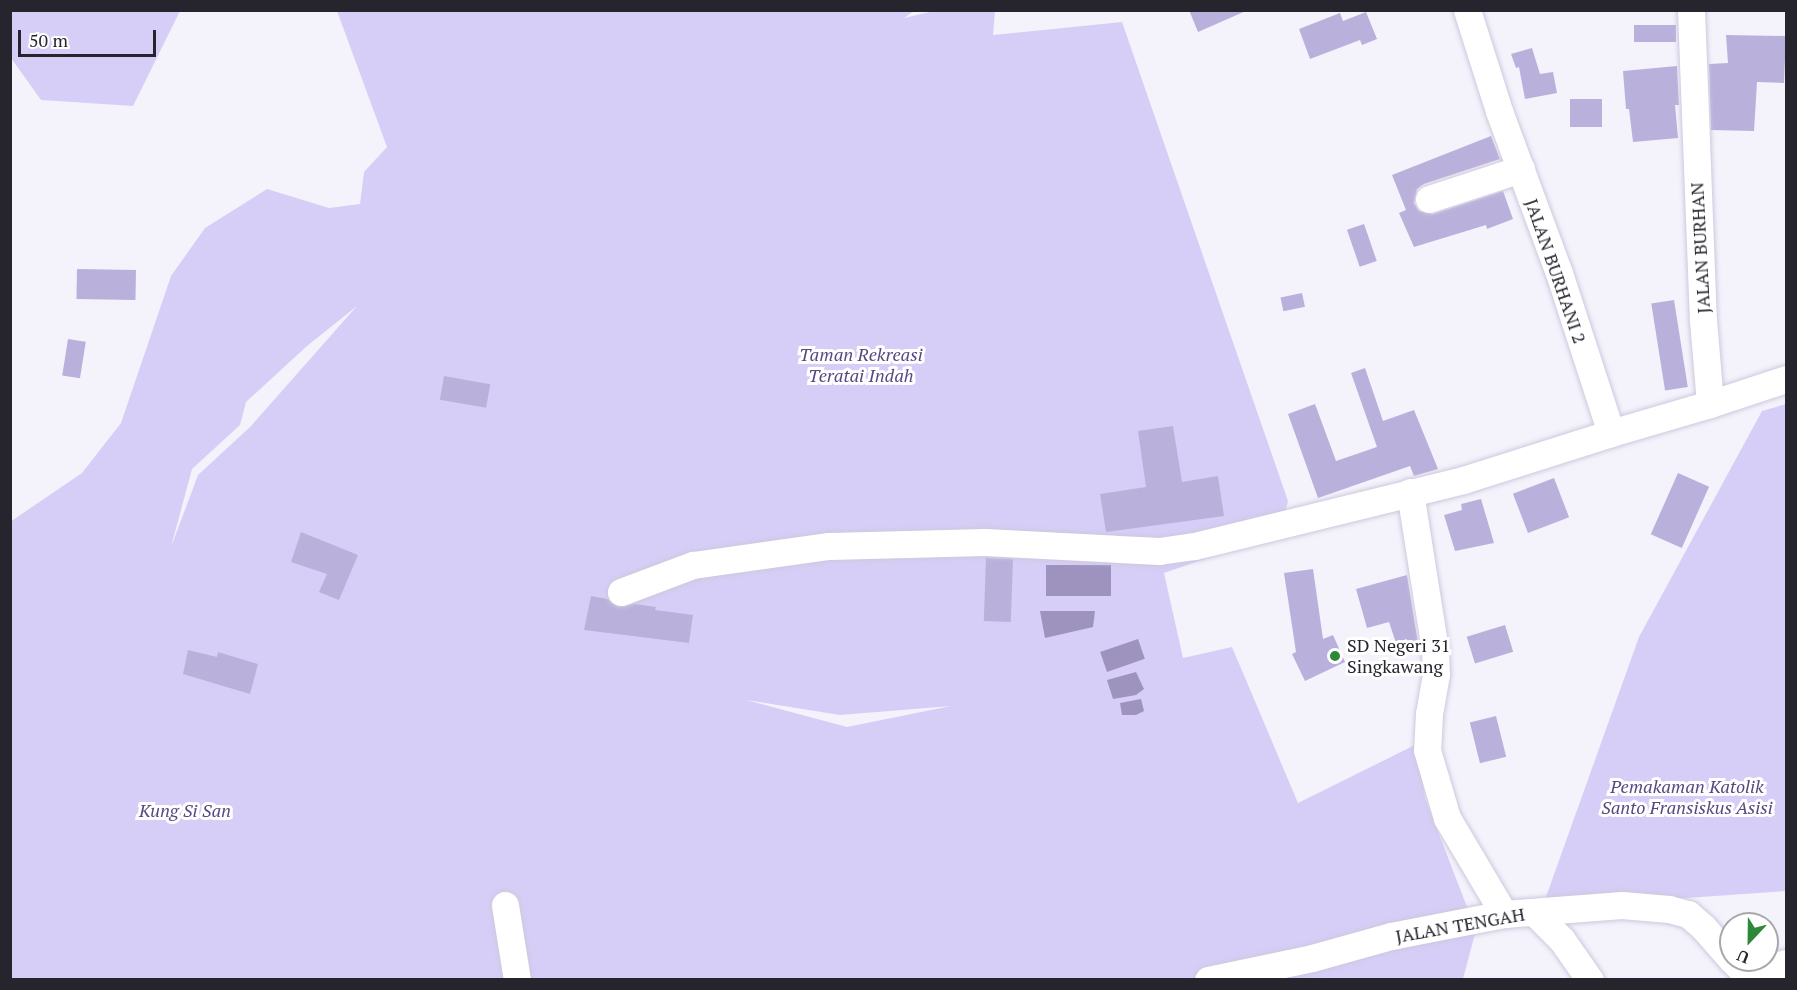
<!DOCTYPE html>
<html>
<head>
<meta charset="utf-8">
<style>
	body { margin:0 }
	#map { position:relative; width:1797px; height:990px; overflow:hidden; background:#f4f2fb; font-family:"PT Serif",serif }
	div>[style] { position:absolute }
	.green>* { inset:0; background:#d7cef7 }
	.water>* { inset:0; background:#9d93be; transform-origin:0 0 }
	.building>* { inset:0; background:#bab0dc; transform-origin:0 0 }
	.roads { filter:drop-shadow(0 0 2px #cdc8de) drop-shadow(0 0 2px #cdc8de) }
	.minor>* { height:27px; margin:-13.5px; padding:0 13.5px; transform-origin:13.5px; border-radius:13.5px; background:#fff }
	.dots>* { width:16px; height:16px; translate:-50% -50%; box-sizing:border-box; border:3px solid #fff; border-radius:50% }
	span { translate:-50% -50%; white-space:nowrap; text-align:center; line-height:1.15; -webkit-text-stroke:6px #fff; paint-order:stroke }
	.street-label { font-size:18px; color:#26242d }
	.park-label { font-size:18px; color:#584881; font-style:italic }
	.poi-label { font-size:18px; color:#26242d }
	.left { translate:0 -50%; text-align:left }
	.frame { position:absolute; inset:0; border:12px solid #26242d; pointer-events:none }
	.north { position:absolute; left:1719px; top:912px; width:60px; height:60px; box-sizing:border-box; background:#fff; border:2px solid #a8a7ab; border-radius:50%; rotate:202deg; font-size:16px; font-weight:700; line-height:24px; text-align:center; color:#26242d }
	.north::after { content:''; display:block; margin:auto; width:21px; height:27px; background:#2e8839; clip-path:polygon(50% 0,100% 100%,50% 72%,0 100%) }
	.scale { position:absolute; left:18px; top:30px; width:138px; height:27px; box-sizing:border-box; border:3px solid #26242d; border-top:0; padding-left:8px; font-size:18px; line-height:21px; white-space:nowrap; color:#26242d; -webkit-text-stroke:4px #fff; paint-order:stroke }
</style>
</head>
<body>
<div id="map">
	<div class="green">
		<i style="clip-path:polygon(10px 11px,11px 10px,180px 11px,133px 106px,41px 100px,11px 58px)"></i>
		<i style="clip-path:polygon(evenodd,337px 11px,914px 11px,904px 18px,934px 11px,995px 11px,993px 35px,1122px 22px,1288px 501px,1280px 533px,1164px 573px,1183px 658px,1232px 647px,1298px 803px,1417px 744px,1425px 798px,1476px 930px,1463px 979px,11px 979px,10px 522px,82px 473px,121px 423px,171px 276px,205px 228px,267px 189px,329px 208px,360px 204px,364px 172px,387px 147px,337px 11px,357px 306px,250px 427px,198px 475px,171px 547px,192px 469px,240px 425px,246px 402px,307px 346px,357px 306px,337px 11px,746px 700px,840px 715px,951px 706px,847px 727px,746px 700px)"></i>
		<i style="clip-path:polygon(1786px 404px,1786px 891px,1542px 908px,1639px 637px,1762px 411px)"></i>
	</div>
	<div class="water">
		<i style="left:1046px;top:565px;width:65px;height:31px"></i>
		<i style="clip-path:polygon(1040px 611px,1095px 611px,1093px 627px,1045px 638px)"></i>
		<i style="left:1138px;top:639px;width:21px;height:40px;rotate:71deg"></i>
		<i style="clip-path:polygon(1136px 672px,1144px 689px,1136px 695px,1113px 699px,1107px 680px)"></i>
		<i style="clip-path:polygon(1141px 699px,1144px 711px,1136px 715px,1122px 715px,1120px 703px)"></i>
	</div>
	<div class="building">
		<i style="clip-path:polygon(1189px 10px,1248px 10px,1198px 32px)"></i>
		<i style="clip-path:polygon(1366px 12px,1377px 39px,1362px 45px,1360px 40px,1310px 59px,1299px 29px,1340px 13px,1343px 21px)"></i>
		<i style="left:1676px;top:25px;width:17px;height:42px;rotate:90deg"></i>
		<i style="clip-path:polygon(1726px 35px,1786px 36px,1784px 83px,1757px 82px,1754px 131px,1711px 130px,1709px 64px,1728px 63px)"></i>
		<i style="clip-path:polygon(1532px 48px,1540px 74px,1553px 72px,1557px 93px,1525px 99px,1519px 67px,1516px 68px,1511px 54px)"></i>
		<i style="clip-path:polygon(1677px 66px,1679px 105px,1675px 105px,1678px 138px,1633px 142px,1629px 109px,1626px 109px,1623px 71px)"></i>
		<i style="left:1570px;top:99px;width:32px;height:28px"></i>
		<i style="clip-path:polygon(1491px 136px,1500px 159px,1424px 184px,1417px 189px,1414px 203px,1419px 211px,1433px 214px,1503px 191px,1513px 219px,1487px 229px,1486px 225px,1414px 247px,1399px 213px,1406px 210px,1392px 175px)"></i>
		<i style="left:1364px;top:224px;width:39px;height:18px;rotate:71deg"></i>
		<i style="left:77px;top:269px;width:59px;height:30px;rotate:1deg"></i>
		<i style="left:1302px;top:293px;width:14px;height:22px;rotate:78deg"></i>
		<i style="left:1674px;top:300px;width:88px;height:23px;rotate:81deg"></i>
		<i style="left:68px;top:339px;width:18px;height:37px;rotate:9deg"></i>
		<i style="clip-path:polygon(1365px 368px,1383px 421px,1414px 410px,1438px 469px,1414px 476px,1410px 466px,1318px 498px,1288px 414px,1315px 404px,1336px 461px,1377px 447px,1351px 373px)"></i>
		<i style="left:444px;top:376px;width:47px;height:24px;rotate:10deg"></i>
		<i style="clip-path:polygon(1173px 426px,1182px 482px,1218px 476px,1224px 516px,1106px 532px,1100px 494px,1146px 487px,1138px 431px)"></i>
		<i style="left:1678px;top:473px;width:34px;height:67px;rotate:24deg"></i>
		<i style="left:1554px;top:478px;width:42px;height:44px;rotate:69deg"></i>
		<i style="clip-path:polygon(1481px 499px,1494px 543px,1455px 551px,1444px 515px,1462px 510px,1461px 504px)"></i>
		<i style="clip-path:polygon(301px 532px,358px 555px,339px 600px,319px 592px,327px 574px,291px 562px)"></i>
		<i style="left:986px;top:558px;width:27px;height:63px;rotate:2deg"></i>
		<i style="clip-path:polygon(1313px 569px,1323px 639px,1333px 635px,1345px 662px,1305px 681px,1292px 654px,1296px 652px,1284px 573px)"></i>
		<i style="clip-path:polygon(1407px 575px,1419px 649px,1400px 655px,1389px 622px,1367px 628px,1356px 589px)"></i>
		<i style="clip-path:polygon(591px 596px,607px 599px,618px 607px,635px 604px,656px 607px,655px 610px,693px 615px,689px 643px,584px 630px)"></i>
		<i style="left:1505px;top:625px;width:28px;height:40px;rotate:73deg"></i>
		<i style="clip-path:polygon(188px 650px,217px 657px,218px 652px,258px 664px,250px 694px,183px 674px)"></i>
		<i style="left:1496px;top:716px;width:42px;height:27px;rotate:76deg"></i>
	</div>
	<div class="roads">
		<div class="minor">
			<i style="left:1467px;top:10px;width:106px;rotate:72.4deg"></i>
			<i style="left:1499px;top:111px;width:173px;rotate:69.7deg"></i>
			<i style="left:1559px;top:273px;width:168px;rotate:72deg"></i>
			<i style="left:1611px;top:433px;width:103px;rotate:-16.3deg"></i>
			<i style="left:1691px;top:10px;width:310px;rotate:87.8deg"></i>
			<i style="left:1703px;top:320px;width:84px;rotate:85.2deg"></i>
			<i style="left:1710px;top:404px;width:80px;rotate:-18.2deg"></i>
			<i style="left:1429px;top:199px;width:97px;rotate:-18.1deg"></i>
			<i style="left:1410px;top:492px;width:159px;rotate:81deg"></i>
			<i style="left:1435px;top:649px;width:25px;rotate:88deg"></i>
			<i style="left:1436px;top:674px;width:41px;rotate:99.9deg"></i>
			<i style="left:1429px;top:714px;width:36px;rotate:93deg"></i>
			<i style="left:1427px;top:750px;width:71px;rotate:73.6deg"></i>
			<i style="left:1447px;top:818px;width:112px;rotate:59.3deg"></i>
			<i style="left:621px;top:592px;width:77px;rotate:-20.6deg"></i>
			<i style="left:693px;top:565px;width:137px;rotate:-8deg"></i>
			<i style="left:829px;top:546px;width:156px;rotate:-1.5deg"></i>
			<i style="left:985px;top:542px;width:174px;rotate:3deg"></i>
			<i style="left:1159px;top:551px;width:36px;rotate:-8deg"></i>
			<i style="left:1195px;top:546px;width:276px;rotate:-13.8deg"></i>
			<i style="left:1463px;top:480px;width:155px;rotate:-17.6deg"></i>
			<i style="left:505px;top:905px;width:76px;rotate:80.9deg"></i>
			<i style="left:1535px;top:913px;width:38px;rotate:45deg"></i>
			<i style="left:1562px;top:940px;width:49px;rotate:55deg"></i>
			<i style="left:1732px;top:960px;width:18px;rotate:45deg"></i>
			<i style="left:1745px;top:973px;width:42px;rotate:-13.7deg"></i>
			<i style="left:1208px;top:980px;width:106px;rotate:-11.9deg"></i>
			<i style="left:1312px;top:958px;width:82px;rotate:-15.6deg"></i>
			<i style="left:1391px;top:936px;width:115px;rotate:-11deg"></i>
			<i style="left:1504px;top:914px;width:118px;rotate:-4.4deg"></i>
			<i style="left:1622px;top:905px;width:47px;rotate:4.9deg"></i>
			<i style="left:1669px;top:909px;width:20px;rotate:15deg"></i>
			<i style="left:1688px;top:914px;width:20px;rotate:41deg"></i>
			<i style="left:1703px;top:927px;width:43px;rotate:48.8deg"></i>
		</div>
	</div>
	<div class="dots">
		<i style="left:1335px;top:656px;background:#2e8839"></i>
	</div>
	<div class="street-label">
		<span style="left:1700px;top:248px;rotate:-93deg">JALAN BURHAN</span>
		<span style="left:1556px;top:271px;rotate:71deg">JALAN BURHANI 2</span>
		<span style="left:1460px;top:925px;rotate:-10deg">JALAN TENGAH</span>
	</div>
	<div class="park-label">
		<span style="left:861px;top:365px">Taman Rekreasi<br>Teratai Indah</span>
		<span style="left:1687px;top:797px">Pemakaman Katolik<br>Santo Fransiskus Asisi</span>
		<span style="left:185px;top:810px">Kung Si San</span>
	</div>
	<div class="poi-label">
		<span class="left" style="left:1347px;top:656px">SD Negeri 31<br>Singkawang</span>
	</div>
	<div class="frame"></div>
	<div class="north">U</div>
	<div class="scale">50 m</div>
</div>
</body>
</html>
